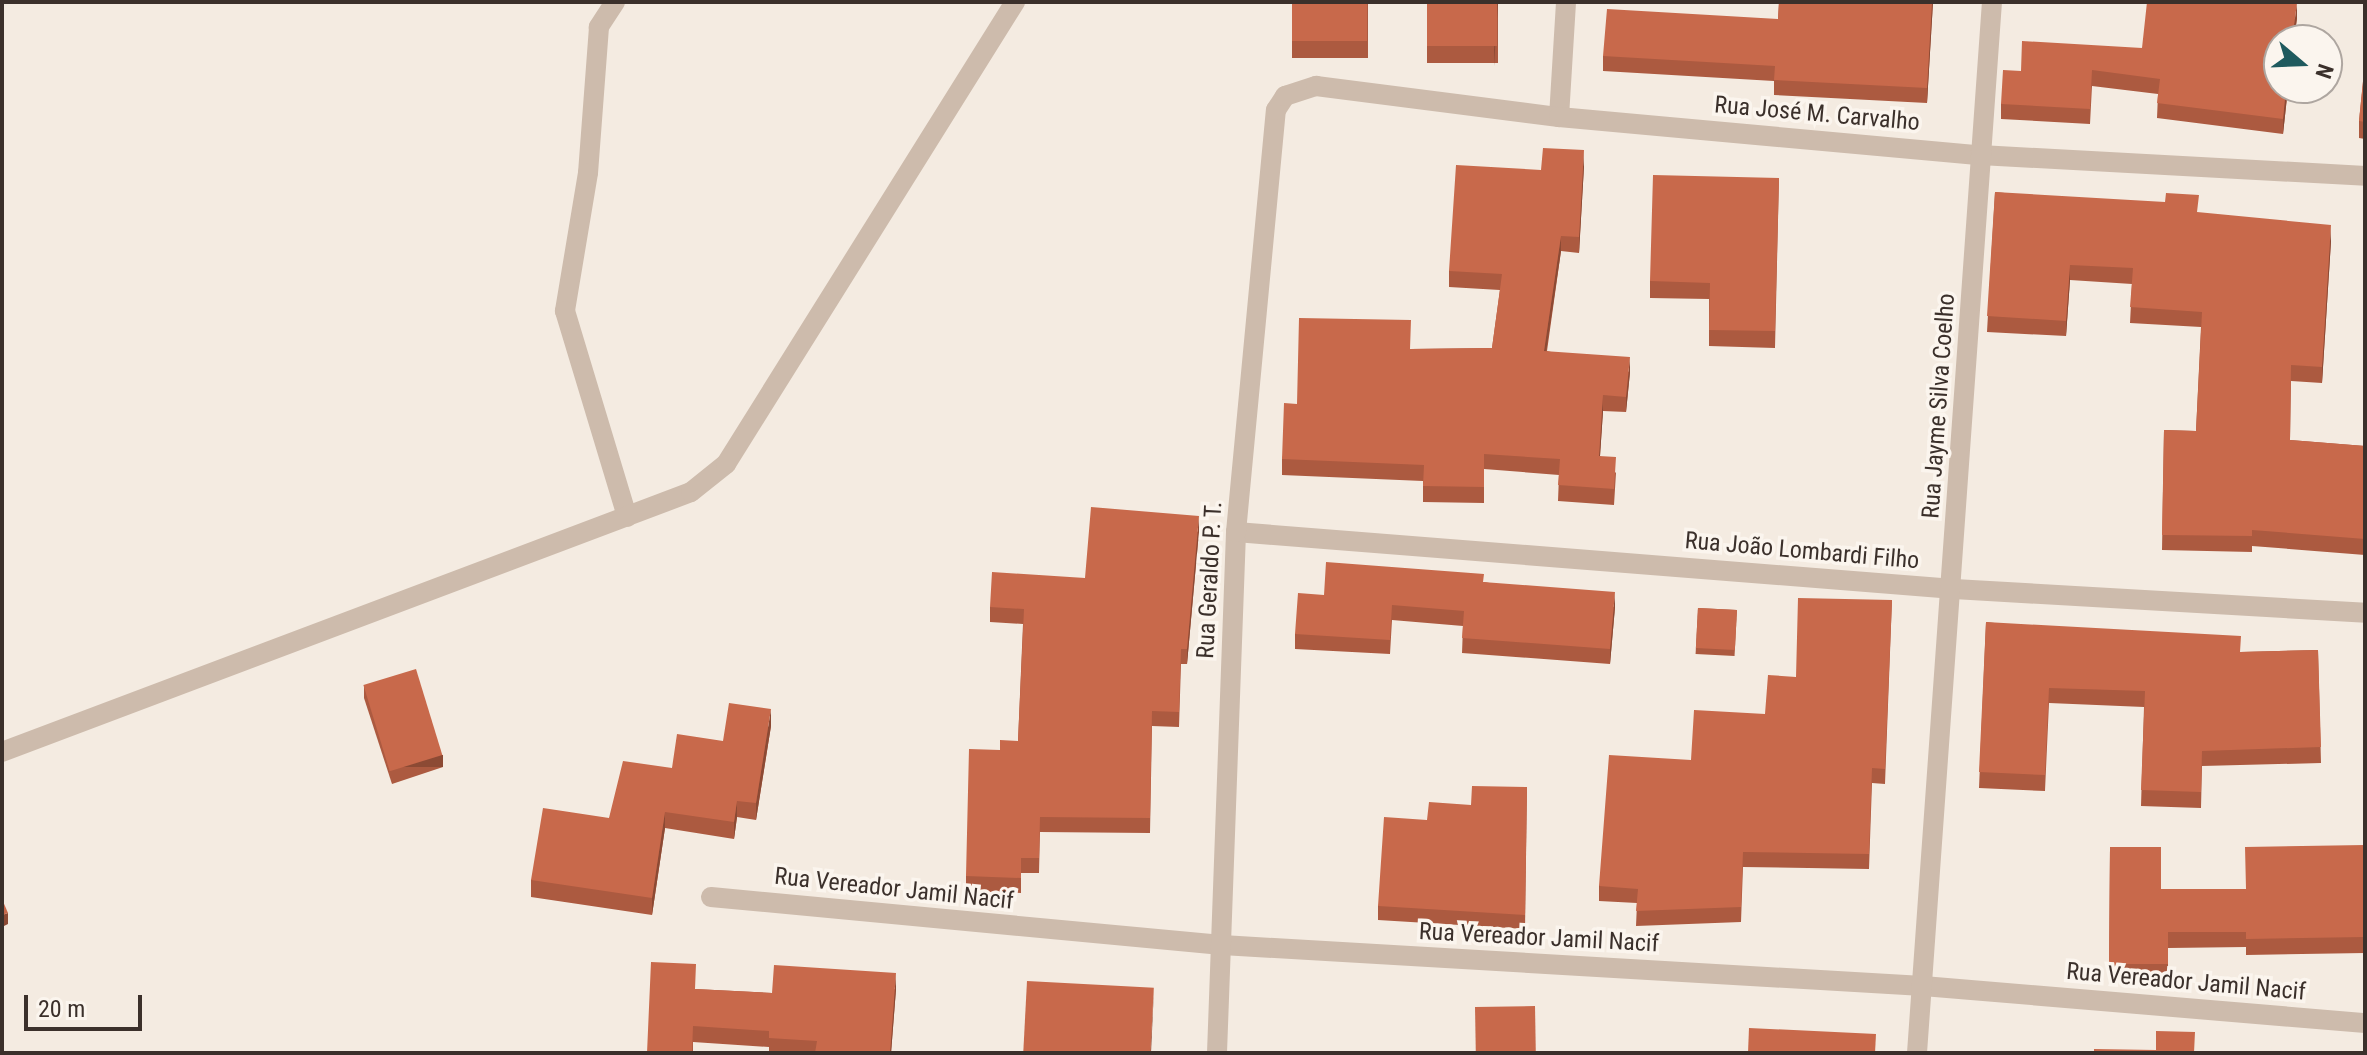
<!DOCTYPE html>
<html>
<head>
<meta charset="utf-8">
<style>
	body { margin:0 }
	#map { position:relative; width:2367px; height:1055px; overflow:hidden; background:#f4ebe1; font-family:"Roboto Condensed",sans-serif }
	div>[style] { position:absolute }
	.minor>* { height:20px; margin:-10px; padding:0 10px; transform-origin:10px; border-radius:10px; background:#cdbbac }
	.wall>* { inset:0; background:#ac5a40; transform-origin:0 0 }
	.shaded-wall>* { inset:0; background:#8c4a34; transform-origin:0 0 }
	.building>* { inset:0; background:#c8694b; transform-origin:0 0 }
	span { translate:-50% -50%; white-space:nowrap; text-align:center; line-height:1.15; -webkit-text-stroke:7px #fbf5ee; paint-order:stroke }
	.street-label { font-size:24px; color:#3b302b }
	.frame { position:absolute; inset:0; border:4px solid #3b302b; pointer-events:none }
	.north { position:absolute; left:2263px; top:24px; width:80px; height:80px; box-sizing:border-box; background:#fbf5ee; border:2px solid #aea6a0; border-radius:50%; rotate:109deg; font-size:22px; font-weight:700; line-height:32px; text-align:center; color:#3b302b }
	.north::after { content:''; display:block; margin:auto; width:28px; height:36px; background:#1f5a5e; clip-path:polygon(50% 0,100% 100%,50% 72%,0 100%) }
	.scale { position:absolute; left:24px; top:995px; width:118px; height:36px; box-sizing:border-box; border:4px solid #3b302b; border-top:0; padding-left:10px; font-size:24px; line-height:28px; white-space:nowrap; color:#3b302b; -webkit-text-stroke:6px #fbf5ee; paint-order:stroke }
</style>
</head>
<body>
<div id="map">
	<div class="minor">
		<i style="left:615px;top:2px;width:30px;rotate:123deg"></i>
		<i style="left:599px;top:27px;width:146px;rotate:94.3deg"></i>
		<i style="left:588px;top:173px;width:140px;rotate:99.5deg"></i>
		<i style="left:565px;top:311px;width:215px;rotate:73.2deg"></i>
		<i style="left:1559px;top:117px;width:115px;rotate:-86.5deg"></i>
		<i style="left:1236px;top:532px;width:720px;rotate:4.54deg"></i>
		<i style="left:1954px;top:589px;width:412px;rotate:3.3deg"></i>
		<i style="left:2px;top:752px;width:736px;rotate:-20.67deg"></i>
		<i style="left:691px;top:492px;width:45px;rotate:-38.7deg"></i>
		<i style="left:726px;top:464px;width:545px;rotate:-57.97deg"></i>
		<i style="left:711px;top:897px;width:513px;rotate:5.37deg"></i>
		<i style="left:1222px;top:945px;width:702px;rotate:3.35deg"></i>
		<i style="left:1923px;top:986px;width:444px;rotate:4.8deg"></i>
		<i style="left:1217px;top:1053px;width:521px;rotate:-87.91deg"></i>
		<i style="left:1236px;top:532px;width:424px;rotate:-84.6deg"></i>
		<i style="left:1276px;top:110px;width:17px;rotate:-57deg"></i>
		<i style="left:1285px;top:96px;width:33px;rotate:-18deg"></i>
		<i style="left:1316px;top:86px;width:245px;rotate:7.3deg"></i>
		<i style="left:1559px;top:117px;width:423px;rotate:5.2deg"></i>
		<i style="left:1980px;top:155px;width:386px;rotate:3.1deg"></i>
		<i style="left:1917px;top:1053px;width:1054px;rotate:-85.92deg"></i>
	</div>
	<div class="wall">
		<i style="left:1292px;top:2px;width:76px;height:56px"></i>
		<i style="left:1427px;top:2px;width:71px;height:61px"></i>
		<i style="clip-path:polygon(1779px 2px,1933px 2px,1927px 103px,1774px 95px,1774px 81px,1603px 71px,1603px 56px,1778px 19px)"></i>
		<i style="clip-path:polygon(2297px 18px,2294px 40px,2279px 40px,2288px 88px,2283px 134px,2157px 118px,2158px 94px,2092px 86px,2090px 124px,2001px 119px,2001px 104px,2021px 71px)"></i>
		<i style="clip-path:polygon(2365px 62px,2365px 139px,2359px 138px,2359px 121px)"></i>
		<i style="clip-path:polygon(1584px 166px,1579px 253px,1561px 251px,1547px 351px,1630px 372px,1626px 412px,1603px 411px,1600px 456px,1616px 473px,1614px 505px,1558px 501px,1559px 475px,1484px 469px,1484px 503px,1423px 502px,1423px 481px,1282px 475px,1282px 459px,1297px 404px,1411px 349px,1492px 348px,1500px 290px,1449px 287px,1449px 271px,1541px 170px)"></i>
		<i style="clip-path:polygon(1779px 178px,1775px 348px,1709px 346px,1709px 299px,1650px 298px,1650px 281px)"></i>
		<i style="clip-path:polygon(1995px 192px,2198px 213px,2331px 241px,2322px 383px,2291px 381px,2290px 440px,2365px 446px,2365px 555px,2252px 546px,2252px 552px,2162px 550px,2164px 430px,2196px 431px,2201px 327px,2130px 323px,2132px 284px,2070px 280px,2066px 336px,1987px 332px)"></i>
		<i style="clip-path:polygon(1199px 531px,1187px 664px,1181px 664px,1179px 727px,1152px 726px,1150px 833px,1040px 832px,1039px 873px,1021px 873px,1021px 893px,966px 891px,966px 876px,1000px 750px,1018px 741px,1023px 624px,990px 622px,990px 607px,1085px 578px)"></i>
		<i style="clip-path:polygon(1484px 582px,1615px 607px,1610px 664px,1462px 653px,1463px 626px,1392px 620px,1390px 654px,1295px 649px,1295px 634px,1324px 595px)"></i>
		<i style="clip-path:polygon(1892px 600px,1885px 784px,1872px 783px,1869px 869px,1743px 867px,1741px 922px,1636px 926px,1637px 903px,1599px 901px,1599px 886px,1691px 760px,1765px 714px,1796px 677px)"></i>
		<i style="left:1698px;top:608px;width:39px;height:46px;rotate:3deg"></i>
		<i style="clip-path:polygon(1986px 622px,2241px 652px,2318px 650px,2321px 763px,2202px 766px,2201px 808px,2141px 806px,2144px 707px,2049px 703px,2045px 791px,1979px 788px)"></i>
		<i style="clip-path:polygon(364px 686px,443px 767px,392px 784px,364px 698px)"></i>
		<i style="clip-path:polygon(771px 726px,756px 820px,737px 817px,734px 839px,665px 828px,652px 915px,531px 897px,531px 880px,672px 768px,723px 741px)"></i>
		<i style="clip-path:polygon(1527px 787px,1525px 929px,1378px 920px,1378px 906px,1427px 820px)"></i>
		<i style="clip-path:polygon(2365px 845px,2365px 953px,2246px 955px,2246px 947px,2168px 948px,2168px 980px,2109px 979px,2110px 847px,2161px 889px,2246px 889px)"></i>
		<i style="clip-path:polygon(695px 989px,772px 993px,896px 989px,891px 1053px,769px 1053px,769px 1047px,693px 1042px,693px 1053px,647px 1053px)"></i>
	</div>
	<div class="shaded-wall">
		<i style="clip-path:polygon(1497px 2px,1498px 2px,1494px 66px,1494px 50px)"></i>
		<i style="clip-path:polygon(1932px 2px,1933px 2px,1927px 103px,1927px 88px)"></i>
		<i style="clip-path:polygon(2297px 3px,2297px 18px,2294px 40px,2292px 40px)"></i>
		<i style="clip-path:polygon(2286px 88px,2288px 88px,2283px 134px,2283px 119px)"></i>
		<i style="clip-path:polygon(1584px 150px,1584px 166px,1579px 253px,1579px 237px)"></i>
		<i style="clip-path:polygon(2331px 225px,2331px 241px,2322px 383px,2322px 367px)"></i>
		<i style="clip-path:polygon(1561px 236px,1561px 251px,1544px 366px,1544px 351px)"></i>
		<i style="clip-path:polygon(2070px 265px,2070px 280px,2066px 336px,2066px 321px)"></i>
		<i style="clip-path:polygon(1630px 357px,1630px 372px,1626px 412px,1626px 397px)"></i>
		<i style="clip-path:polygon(1603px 395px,1603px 411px,1599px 471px,1599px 456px)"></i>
		<i style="clip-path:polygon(1199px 516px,1199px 531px,1187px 664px,1187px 649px)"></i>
		<i style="clip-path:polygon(1615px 592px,1615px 607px,1610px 664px,1610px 649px)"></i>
		<i style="clip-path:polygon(771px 709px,771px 726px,756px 820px,756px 803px)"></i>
		<i style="left:443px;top:755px;width:12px;height:54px;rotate:90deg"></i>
		<i style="clip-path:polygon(737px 801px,737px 817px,734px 839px,734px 822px)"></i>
		<i style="clip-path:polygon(665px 812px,665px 828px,652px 915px,652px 898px)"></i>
		<i style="clip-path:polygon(8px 913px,8px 924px,2px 927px,2px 915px)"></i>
		<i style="clip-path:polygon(896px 973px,896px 989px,891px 1053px,890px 1053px)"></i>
		<i style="clip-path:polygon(1154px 988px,1151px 1053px,1150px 1053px)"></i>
	</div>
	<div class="building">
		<i style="left:1292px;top:2px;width:75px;height:39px"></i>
		<i style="left:1427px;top:2px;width:70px;height:44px"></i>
		<i style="clip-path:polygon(1779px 2px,1932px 2px,1927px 88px,1774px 80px,1775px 66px,1603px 56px,1607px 9px,1778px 19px)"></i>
		<i style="clip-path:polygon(2147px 2px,2286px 2px,2297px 3px,2292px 40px,2279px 40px,2279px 88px,2286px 88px,2283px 119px,2157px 103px,2160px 79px,2092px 70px,2090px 109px,2001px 104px,2003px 70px,2021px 71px,2022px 41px,2142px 48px)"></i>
		<i style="clip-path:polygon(2365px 62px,2365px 122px,2359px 121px)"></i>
		<i style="clip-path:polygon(1543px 148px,1584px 150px,1579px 237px,1561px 236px,1544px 351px,1630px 357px,1626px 397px,1603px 395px,1599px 456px,1616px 457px,1614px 489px,1558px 485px,1560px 459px,1484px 454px,1484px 487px,1423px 486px,1424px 465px,1282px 459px,1284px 403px,1297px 404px,1299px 318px,1411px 320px,1410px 349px,1492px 348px,1502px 274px,1449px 271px,1456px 165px,1541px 170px)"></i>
		<i style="clip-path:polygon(1653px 175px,1779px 178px,1775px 331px,1709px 330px,1710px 283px,1650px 281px)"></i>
		<i style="clip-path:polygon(1995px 192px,2165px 202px,2166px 193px,2199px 195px,2197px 212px,2331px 225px,2322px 367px,2291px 365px,2290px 440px,2365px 446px,2365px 539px,2252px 530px,2252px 536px,2162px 535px,2164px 430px,2196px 431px,2202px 312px,2130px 307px,2133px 268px,2070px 265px,2066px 321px,1987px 316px)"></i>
		<i style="clip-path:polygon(1091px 507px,1199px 516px,1187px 649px,1181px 649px,1179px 712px,1152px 711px,1150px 818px,1040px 817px,1039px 858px,1021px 858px,1021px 878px,966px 876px,969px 749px,1000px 750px,1000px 740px,1018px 741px,1024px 609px,990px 607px,992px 572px,1085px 578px)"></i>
		<i style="clip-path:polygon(1326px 562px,1484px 574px,1483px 582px,1615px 592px,1610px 649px,1462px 638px,1464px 611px,1392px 605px,1390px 640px,1295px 634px,1298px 593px,1324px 595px)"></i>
		<i style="clip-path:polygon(1798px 598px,1892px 600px,1885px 769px,1872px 768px,1869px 854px,1743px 852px,1741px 907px,1636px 911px,1638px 889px,1599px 886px,1609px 755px,1691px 760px,1694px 710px,1765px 714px,1768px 675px,1796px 677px)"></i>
		<i style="left:1698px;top:608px;width:39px;height:40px;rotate:3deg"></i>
		<i style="clip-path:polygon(1986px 622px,2241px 636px,2240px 652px,2318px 650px,2321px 747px,2202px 751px,2201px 792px,2141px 790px,2145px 691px,2049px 688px,2045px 775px,1979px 772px)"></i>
		<i style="left:416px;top:669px;width:90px;height:55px;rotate:73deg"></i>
		<i style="clip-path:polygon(729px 703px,771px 709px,756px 803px,737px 801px,734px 822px,665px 812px,652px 898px,531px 880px,543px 808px,609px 818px,623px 761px,672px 768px,677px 734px,723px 741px)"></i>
		<i style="clip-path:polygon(1472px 786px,1527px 787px,1525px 915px,1378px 906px,1384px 817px,1427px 820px,1429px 802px,1471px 805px)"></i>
		<i style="clip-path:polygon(2365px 845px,2365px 937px,2246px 939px,2246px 932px,2168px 932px,2168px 964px,2109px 964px,2110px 847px,2161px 847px,2161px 889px,2246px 889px,2245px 847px)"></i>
		<i style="clip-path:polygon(2px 899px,8px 913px,2px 915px)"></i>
		<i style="clip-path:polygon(651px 962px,696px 964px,695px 989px,772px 993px,774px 965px,896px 973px,890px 1053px,815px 1053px,817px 1041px,769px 1038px,769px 1031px,693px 1026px,692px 1053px,647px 1053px)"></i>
		<i style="left:1027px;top:981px;width:127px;height:72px;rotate:3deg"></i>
		<i style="left:1535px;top:1006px;width:47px;height:60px;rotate:89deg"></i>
		<i style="clip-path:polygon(1749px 1028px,1876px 1034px,1875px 1053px,1748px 1053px)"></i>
		<i style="clip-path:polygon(2156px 1031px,2195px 1032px,2194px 1053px,2094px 1053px,2094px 1049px,2156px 1050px)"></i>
	</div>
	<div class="street-label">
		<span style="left:1817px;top:114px;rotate:5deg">Rua José M. Carvalho</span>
		<span style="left:1939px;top:406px;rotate:-86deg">Rua Jayme Silva Coelho</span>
		<span style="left:1802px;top:551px;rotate:5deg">Rua João Lombardi Filho</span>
		<span style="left:1210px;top:580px;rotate:-87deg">Rua Geraldo P. T.</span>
		<span style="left:894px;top:889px;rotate:6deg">Rua Vereador Jamil Nacif</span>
		<span style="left:1539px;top:938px;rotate:3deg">Rua Vereador Jamil Nacif</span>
		<span style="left:2186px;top:982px;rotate:5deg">Rua Vereador Jamil Nacif</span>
	</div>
	<div class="frame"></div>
	<div class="north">N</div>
	<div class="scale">20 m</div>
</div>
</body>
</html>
